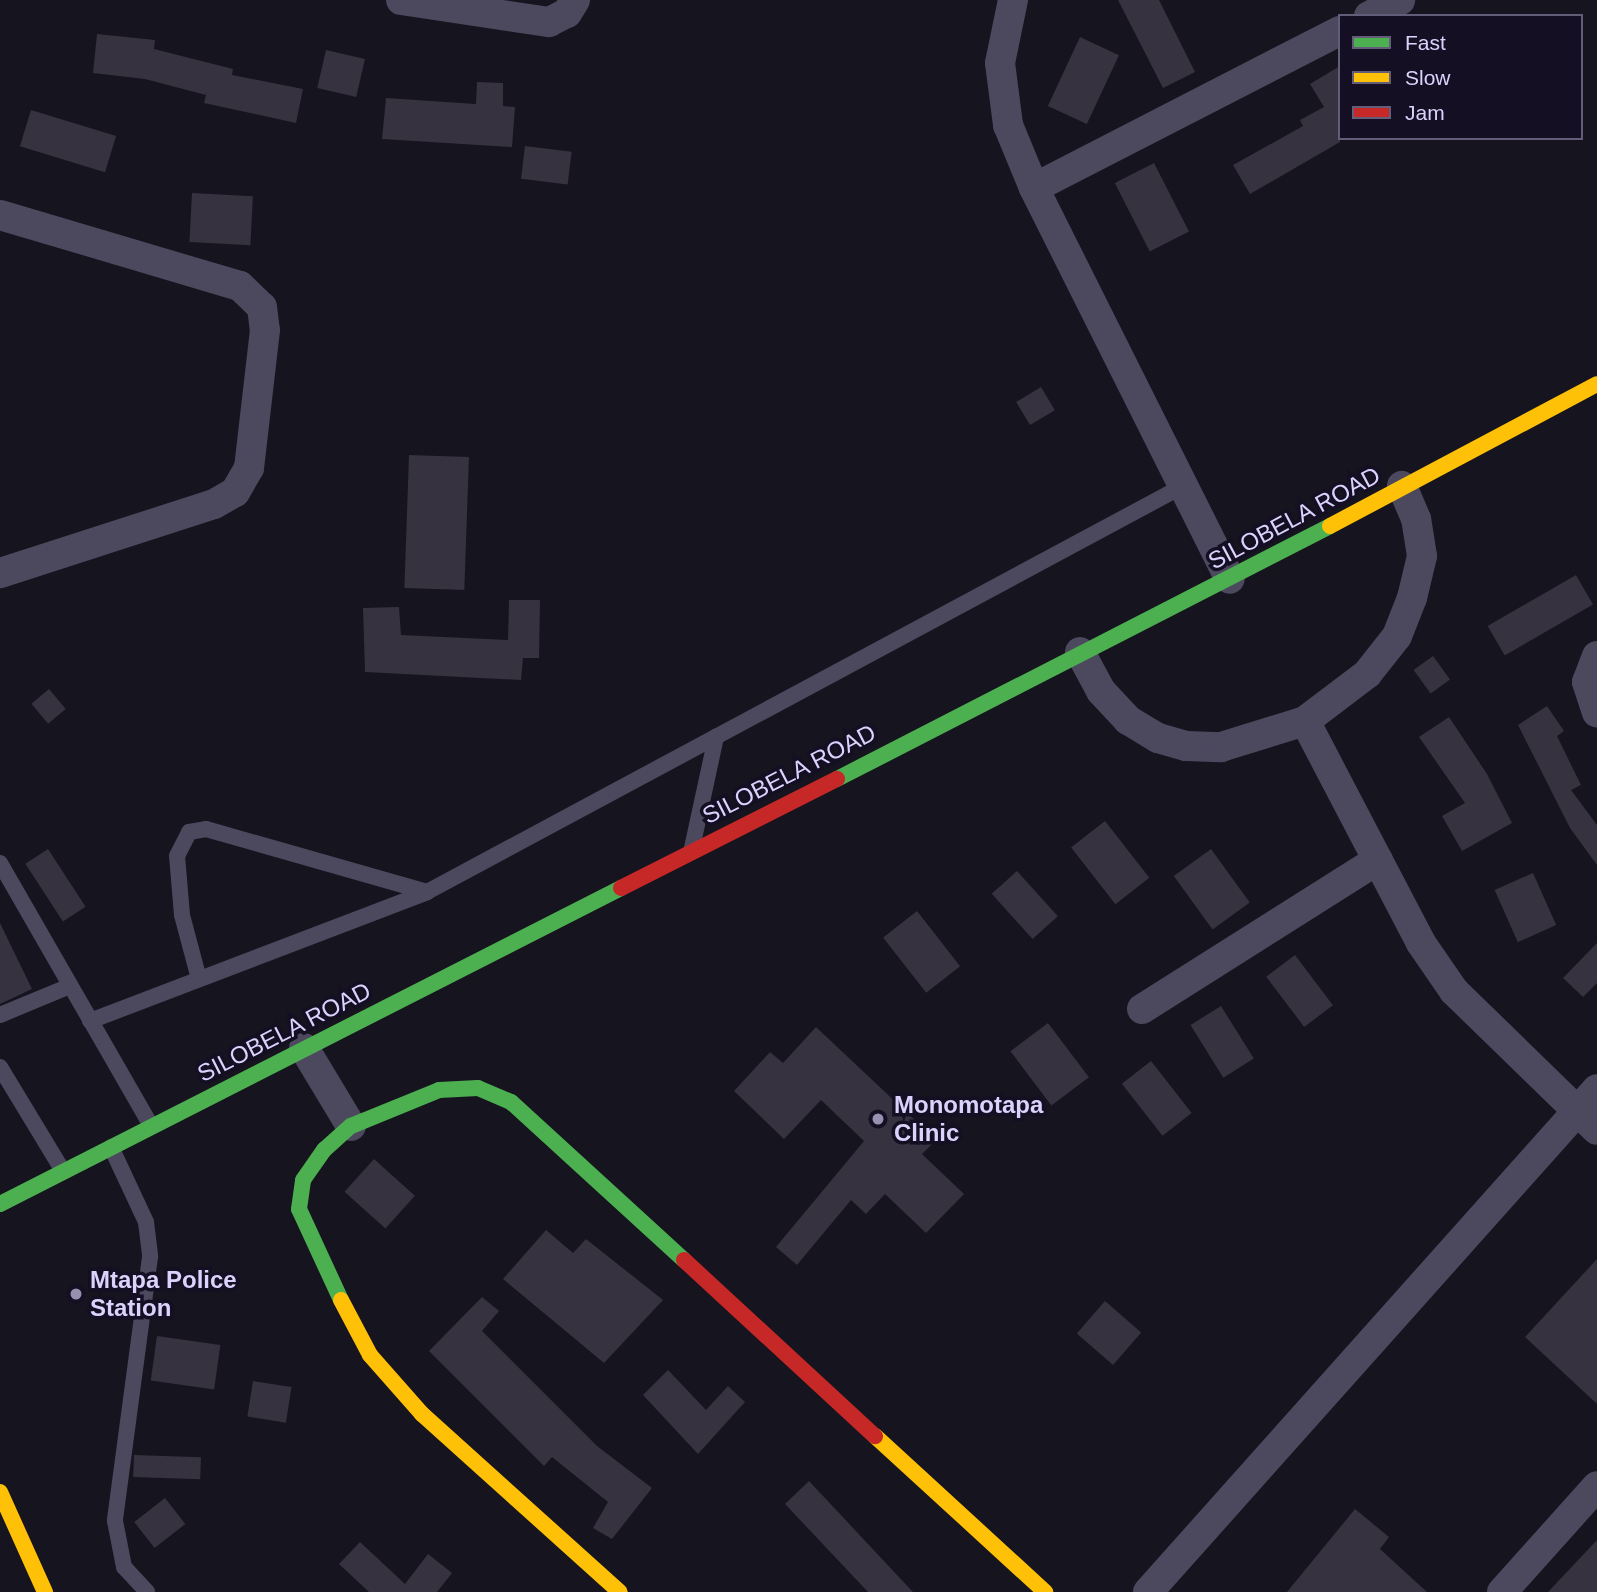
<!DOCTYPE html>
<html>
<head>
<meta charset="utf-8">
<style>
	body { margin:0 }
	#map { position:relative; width:1597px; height:1592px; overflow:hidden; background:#16141e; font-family:Helvetica,sans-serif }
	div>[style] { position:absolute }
	.building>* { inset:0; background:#363240; transform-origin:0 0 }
	.lane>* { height:16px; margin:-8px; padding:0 8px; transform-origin:8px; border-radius:8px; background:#4c495f }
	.street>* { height:30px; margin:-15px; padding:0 15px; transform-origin:15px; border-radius:15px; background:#4c495f }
	.fast>* { height:16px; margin:-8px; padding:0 8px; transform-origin:8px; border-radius:8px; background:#4caf50 }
	.slow>* { height:16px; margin:-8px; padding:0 8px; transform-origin:8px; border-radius:8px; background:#ffc107 }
	.jam>* { height:16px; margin:-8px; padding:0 8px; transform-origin:8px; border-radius:8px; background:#c62828 }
	.dots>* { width:19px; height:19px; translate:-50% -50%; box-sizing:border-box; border:4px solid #140f23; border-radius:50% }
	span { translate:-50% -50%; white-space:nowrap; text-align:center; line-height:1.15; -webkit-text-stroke:7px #140f23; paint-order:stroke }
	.street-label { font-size:24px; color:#dcd3fd }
	.poi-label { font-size:24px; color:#dcd3fd; font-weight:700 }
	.left { translate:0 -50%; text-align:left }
	.legend { position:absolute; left:1338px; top:14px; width:245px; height:126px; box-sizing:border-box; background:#140f23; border:2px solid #645d7a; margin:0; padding:9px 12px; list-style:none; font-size:21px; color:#dcd3fd }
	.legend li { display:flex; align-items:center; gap:14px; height:35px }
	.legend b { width:35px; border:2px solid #645d7a }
</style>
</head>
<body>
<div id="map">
	<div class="building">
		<i style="clip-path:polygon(1118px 0,1159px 0,1195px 72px,1163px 88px)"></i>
		<i style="clip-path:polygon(97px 34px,155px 40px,154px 49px,233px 69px,232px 75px,303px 89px,296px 123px,204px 103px,206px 95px,145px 79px,93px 73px)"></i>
		<i style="left:1080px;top:37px;width:43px;height:76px;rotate:25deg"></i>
		<i style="left:326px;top:50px;width:40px;height:39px;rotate:13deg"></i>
		<i style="clip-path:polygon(1340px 66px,1340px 142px,1250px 194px,1233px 165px,1303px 126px,1300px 120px,1324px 107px,1310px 84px)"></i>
		<i style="clip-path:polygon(477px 82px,503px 83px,503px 106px,515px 107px,512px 147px,382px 139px,386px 98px,476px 104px)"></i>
		<i style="left:31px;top:110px;width:89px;height:38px;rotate:17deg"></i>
		<i style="left:525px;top:146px;width:47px;height:33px;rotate:7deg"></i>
		<i style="left:1154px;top:163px;width:77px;height:44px;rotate:63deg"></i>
		<i style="left:192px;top:193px;width:61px;height:49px;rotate:3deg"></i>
		<i style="left:1041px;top:387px;width:27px;height:29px;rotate:59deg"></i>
		<i style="left:409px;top:455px;width:60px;height:133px;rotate:2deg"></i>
		<i style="left:1576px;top:575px;width:34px;height:102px;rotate:60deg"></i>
		<i style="clip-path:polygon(509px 600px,540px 600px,539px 658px,523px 658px,521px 680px,365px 672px,363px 608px,399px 607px,401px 635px,508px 640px)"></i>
		<i style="left:1433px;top:656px;width:29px;height:24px;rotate:54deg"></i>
		<i style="left:49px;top:689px;width:26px;height:23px;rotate:50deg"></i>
		<i style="clip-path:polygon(1547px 706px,1564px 731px,1557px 736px,1581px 785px,1571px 790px,1597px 825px,1597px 865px,1570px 828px,1518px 725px)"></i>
		<i style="clip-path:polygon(1449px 717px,1487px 774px,1512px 823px,1462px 851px,1442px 816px,1465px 803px,1419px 737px)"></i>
		<i style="left:1105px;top:821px;width:72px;height:43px;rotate:52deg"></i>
		<i style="left:48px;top:849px;width:69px;height:27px;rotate:57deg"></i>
		<i style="left:1211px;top:849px;width:66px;height:46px;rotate:54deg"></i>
		<i style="left:1017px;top:871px;width:61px;height:34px;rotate:48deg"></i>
		<i style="left:1533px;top:873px;width:57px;height:42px;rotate:66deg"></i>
		<i style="left:917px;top:911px;width:70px;height:43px;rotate:52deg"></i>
		<i style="clip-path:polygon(0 923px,32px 989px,0 1004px)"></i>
		<i style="clip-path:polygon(1597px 943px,1597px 983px,1583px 997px,1563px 978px)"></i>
		<i style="left:1295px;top:955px;width:63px;height:36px;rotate:53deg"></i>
		<i style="left:1221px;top:1006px;width:62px;height:36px;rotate:58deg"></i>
		<i style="left:1048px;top:1023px;width:68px;height:47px;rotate:53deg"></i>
		<i style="clip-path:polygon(816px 1027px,936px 1140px,922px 1154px,964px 1194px,926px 1233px,885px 1194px,866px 1214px,851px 1200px,797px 1265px,776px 1247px,864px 1141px,821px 1100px,784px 1139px,734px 1091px,770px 1052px,783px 1063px)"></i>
		<i style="left:1151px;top:1061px;width:66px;height:37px;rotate:52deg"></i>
		<i style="left:374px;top:1159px;width:55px;height:44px;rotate:42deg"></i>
		<i style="clip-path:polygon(546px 1230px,573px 1253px,586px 1239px,663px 1300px,604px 1363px,503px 1279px)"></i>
		<i style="clip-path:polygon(1597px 1259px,1597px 1404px,1525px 1337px)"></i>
		<i style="clip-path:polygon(482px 1297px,499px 1311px,482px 1331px,597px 1446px,652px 1488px,612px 1539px,593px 1528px,608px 1502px,552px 1457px,544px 1466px,429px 1351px)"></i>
		<i style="left:1105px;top:1301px;width:48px;height:43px;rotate:41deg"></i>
		<i style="left:157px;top:1336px;width:64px;height:45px;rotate:8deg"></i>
		<i style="clip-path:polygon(668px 1370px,706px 1410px,728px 1386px,745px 1402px,698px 1454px,643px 1395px)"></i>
		<i style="left:253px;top:1381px;width:39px;height:36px;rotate:9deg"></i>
		<i style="left:134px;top:1455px;width:67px;height:22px;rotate:2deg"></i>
		<i style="clip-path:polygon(809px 1481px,913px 1592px,868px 1592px,785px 1504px)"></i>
		<i style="left:165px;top:1498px;width:33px;height:39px;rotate:52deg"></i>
		<i style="clip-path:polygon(1355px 1509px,1389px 1537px,1380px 1549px,1427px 1592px,1287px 1592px)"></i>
		<i style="clip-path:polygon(1597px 1540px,1597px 1592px,1548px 1592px)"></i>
		<i style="clip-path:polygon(360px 1542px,405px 1584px,428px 1554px,452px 1573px,437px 1592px,369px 1592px,339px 1564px)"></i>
	</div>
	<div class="lane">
		<i style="left:692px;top:848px;width:114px;rotate:-77.8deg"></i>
		<i style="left:0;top:863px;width:303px;rotate:60.1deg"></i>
		<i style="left:199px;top:979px;width:66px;rotate:-104.9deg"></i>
		<i style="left:182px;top:915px;width:59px;rotate:-94.8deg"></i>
		<i style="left:177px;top:856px;width:27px;rotate:-63deg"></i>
		<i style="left:189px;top:832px;width:17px;rotate:-10deg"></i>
		<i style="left:206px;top:829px;width:230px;rotate:15.9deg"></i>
		<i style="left:0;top:1015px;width:76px;rotate:-22.5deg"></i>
		<i style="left:90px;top:1021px;width:361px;rotate:-20.9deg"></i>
		<i style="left:427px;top:892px;width:858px;rotate:-28.24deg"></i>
		<i style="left:0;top:1067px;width:122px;rotate:58.8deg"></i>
		<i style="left:111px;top:1147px;width:83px;rotate:65deg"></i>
		<i style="left:146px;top:1222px;width:35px;rotate:83deg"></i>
		<i style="left:150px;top:1257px;width:266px;rotate:97.6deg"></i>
		<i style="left:115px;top:1521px;width:47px;rotate:78.9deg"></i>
		<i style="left:124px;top:1567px;width:34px;rotate:47deg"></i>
	</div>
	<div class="street">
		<i style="left:401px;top:0;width:150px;rotate:8.5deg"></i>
		<i style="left:549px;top:22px;width:20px;rotate:-27deg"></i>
		<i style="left:567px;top:13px;width:15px;rotate:-58deg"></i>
		<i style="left:1013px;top:0;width:64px;rotate:101.7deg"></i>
		<i style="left:1000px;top:63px;width:63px;rotate:82.6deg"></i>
		<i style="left:1008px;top:125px;width:68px;rotate:67.6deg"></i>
		<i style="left:1034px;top:188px;width:437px;rotate:63.4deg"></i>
		<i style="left:1369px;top:16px;width:35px;rotate:-27deg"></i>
		<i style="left:1034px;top:188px;width:344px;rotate:-27.2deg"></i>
		<i style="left:0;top:215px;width:250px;rotate:16.5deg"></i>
		<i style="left:240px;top:286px;width:30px;rotate:44deg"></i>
		<i style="left:262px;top:307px;width:23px;rotate:83deg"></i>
		<i style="left:265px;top:330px;width:139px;rotate:96.6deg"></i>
		<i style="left:249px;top:468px;width:28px;rotate:120deg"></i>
		<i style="left:235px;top:492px;width:24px;rotate:150deg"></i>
		<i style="left:214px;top:504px;width:225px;rotate:162.1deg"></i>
		<i style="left:1080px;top:652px;width:44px;rotate:61.7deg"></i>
		<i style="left:1101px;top:691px;width:40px;rotate:47deg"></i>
		<i style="left:1128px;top:720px;width:35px;rotate:31deg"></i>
		<i style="left:1158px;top:738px;width:29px;rotate:16deg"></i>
		<i style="left:1186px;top:746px;width:35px;rotate:2deg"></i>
		<i style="left:1221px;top:747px;width:88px;rotate:-17.2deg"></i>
		<i style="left:1305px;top:721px;width:78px;rotate:-37.2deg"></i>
		<i style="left:1367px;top:674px;width:48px;rotate:-51.7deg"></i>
		<i style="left:1397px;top:636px;width:41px;rotate:-68.5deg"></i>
		<i style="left:1412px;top:598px;width:43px;rotate:-76.6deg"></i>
		<i style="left:1422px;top:556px;width:37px;rotate:-99deg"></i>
		<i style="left:1416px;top:519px;width:36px;rotate:-113deg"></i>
		<i style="left:1597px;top:656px;width:28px;rotate:111deg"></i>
		<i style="left:1587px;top:682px;width:32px;rotate:72deg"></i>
		<i style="left:1305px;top:721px;width:250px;rotate:62.4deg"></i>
		<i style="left:1421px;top:943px;width:58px;rotate:55.5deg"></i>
		<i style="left:1454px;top:991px;width:199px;rotate:44.2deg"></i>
		<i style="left:1142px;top:1009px;width:279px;rotate:-32.3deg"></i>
		<i style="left:304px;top:1048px;width:91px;rotate:58.9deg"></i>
		<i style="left:1148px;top:1592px;width:674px;rotate:-48.25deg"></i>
		<i style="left:1502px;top:1592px;width:142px;rotate:-48.1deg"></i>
	</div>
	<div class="fast">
		<i style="left:837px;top:779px;width:554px;rotate:-27.17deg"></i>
		<i style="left:0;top:1204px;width:697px;rotate:-26.97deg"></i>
		<i style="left:341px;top:1300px;width:100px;rotate:-114.8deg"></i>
		<i style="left:299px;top:1209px;width:29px;rotate:-82deg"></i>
		<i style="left:303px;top:1180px;width:37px;rotate:-55deg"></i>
		<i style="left:324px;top:1150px;width:36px;rotate:-42deg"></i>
		<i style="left:351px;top:1126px;width:95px;rotate:-22.2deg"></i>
		<i style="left:439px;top:1090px;width:39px;rotate:-3deg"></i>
		<i style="left:478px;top:1088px;width:36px;rotate:23deg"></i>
		<i style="left:511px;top:1102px;width:234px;rotate:42.4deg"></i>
	</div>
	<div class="slow">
		<i style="left:1330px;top:526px;width:302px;rotate:-28deg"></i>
		<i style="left:341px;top:1300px;width:62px;rotate:62.2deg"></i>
		<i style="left:370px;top:1355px;width:79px;rotate:48.6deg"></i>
		<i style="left:422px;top:1414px;width:266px;rotate:42deg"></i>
		<i style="left:875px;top:1436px;width:231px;rotate:42.5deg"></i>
		<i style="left:0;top:1492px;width:110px;rotate:65.8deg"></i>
	</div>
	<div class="jam">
		<i style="left:621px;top:888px;width:242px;rotate:-26.8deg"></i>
		<i style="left:684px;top:1260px;width:260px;rotate:42.7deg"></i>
	</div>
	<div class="dots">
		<i style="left:878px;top:1119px;background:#9790af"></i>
		<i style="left:76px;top:1294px;background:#9790af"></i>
	</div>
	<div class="street-label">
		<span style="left:1294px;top:518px;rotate:-28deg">SILOBELA ROAD</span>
		<span style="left:789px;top:774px;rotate:-27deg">SILOBELA ROAD</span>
		<span style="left:284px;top:1032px;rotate:-27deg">SILOBELA ROAD</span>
	</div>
	<div class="poi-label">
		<span class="left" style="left:894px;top:1119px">Monomotapa<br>Clinic</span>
		<span class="left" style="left:90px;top:1294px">Mtapa Police<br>Station</span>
	</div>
	<ul class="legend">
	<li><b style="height:9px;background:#4caf50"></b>Fast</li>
	<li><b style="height:9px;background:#ffc107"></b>Slow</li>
	<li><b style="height:9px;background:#c62828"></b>Jam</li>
	</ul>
</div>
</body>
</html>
